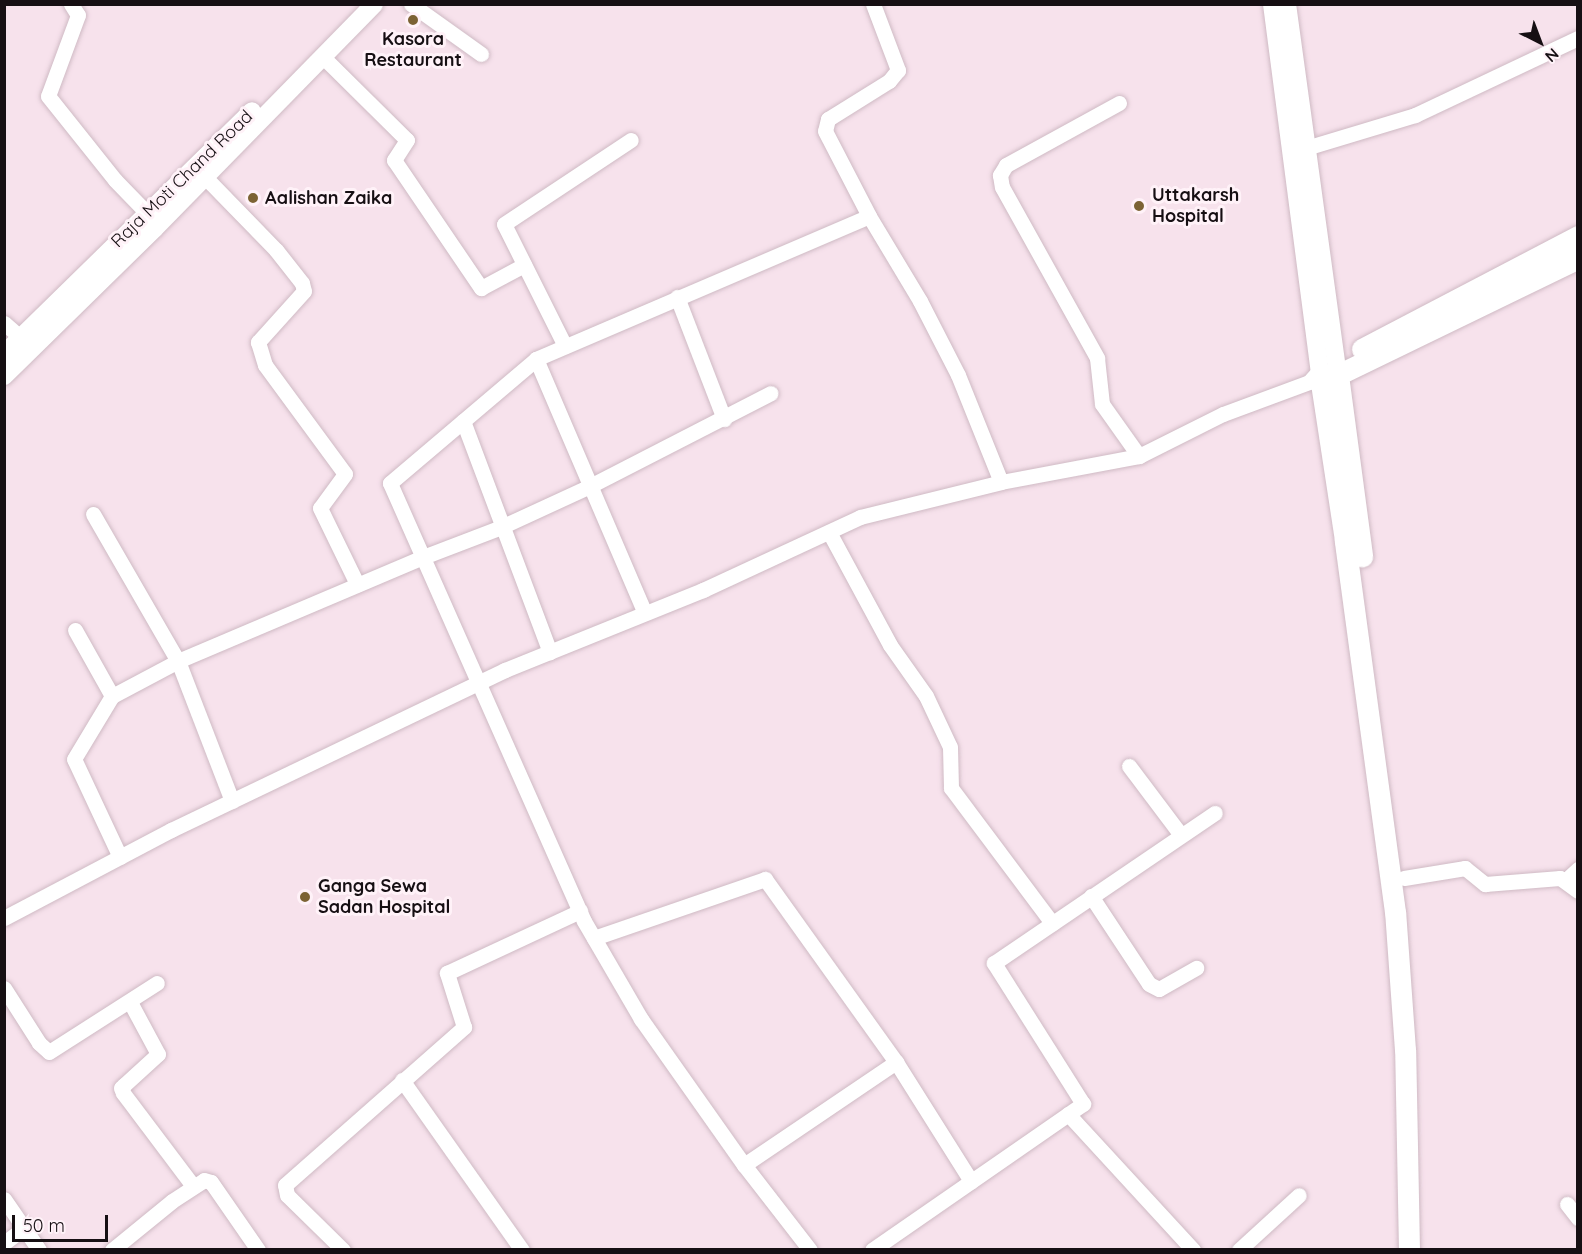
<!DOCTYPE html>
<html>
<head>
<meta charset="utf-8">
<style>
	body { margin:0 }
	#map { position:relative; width:1582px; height:1254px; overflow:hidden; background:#f7e2ec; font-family:Quicksand,sans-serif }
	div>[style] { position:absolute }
	.roads { filter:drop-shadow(0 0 2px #cfbac4) drop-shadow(0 0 2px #cfbac4) }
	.minor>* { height:15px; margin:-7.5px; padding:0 7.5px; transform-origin:7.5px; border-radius:7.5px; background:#fff }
	.major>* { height:18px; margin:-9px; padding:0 9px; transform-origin:9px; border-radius:9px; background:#fff }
	.highway>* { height:21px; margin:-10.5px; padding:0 10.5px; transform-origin:10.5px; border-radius:10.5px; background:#fff }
	.dots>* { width:16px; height:16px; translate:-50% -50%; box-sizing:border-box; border:3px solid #fff2f8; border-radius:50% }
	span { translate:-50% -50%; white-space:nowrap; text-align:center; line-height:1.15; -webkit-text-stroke:6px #fff2f8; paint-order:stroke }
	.poi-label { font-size:18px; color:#160f13; font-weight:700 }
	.left { translate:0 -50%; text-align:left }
	.street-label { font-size:18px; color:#160f13 }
	.frame { position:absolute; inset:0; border:6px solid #160f13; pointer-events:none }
	.north { position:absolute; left:1510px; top:12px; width:60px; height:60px; -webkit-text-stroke:4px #fff2f8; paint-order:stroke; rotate:138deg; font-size:16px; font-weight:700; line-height:24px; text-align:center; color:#160f13 }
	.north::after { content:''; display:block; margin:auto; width:21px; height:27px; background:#160f13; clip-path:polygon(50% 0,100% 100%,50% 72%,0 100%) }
	.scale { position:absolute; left:12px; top:1215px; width:96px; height:27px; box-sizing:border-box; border:3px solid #160f13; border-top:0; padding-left:8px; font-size:18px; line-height:21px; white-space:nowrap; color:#160f13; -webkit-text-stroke:4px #fff2f8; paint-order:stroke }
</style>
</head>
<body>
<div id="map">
	<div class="roads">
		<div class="minor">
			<i style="left:71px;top:4px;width:13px;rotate:58deg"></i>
			<i style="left:78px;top:15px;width:86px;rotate:110.3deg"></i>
			<i style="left:48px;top:96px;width:107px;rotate:51.4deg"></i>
			<i style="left:115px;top:180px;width:46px;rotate:45.9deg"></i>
			<i style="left:411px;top:4px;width:86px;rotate:35.5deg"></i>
			<i style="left:873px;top:4px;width:71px;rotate:69.3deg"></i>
			<i style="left:898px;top:70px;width:14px;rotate:129deg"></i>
			<i style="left:889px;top:81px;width:72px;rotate:148.1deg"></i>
			<i style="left:828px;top:119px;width:12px;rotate:104deg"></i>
			<i style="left:825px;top:131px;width:96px;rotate:62.6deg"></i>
			<i style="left:869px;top:216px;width:99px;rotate:59deg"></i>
			<i style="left:920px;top:301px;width:83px;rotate:62.8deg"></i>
			<i style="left:958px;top:375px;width:115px;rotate:68.1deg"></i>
			<i style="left:323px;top:57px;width:118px;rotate:44.7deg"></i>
			<i style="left:407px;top:140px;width:24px;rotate:123deg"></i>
			<i style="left:394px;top:160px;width:155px;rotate:55.8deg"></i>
			<i style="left:481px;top:288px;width:49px;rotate:-28.1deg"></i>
			<i style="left:1119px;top:103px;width:129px;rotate:151.2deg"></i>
			<i style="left:1006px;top:165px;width:12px;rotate:121deg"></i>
			<i style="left:1000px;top:175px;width:12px;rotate:81deg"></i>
			<i style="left:1002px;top:187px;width:196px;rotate:60.9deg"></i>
			<i style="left:1097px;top:358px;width:46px;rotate:83.8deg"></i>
			<i style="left:1102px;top:404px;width:64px;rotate:54.6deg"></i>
			<i style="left:1306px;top:148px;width:114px;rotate:-16.8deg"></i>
			<i style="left:1415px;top:115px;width:180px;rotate:-25.3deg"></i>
			<i style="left:205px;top:177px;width:102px;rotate:45.8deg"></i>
			<i style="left:276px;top:250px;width:42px;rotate:51.8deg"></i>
			<i style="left:302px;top:283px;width:8px;rotate:76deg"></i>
			<i style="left:304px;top:291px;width:69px;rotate:132deg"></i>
			<i style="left:258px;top:342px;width:24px;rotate:73deg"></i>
			<i style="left:265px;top:365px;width:135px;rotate:53.7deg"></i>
			<i style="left:345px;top:474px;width:42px;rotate:126.3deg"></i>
			<i style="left:320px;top:508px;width:85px;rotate:64deg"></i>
			<i style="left:677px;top:297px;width:131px;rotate:68.9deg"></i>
			<i style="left:4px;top:323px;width:23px;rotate:41deg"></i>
			<i style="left:565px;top:346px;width:136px;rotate:-116.6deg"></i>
			<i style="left:504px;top:224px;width:152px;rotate:-33.5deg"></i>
			<i style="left:536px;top:359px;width:276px;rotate:66.8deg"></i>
			<i style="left:463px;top:421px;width:247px;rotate:69.4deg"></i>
			<i style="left:93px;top:514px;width:170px;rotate:60deg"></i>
			<i style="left:178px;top:661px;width:150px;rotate:68.9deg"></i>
			<i style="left:829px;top:532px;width:128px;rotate:61.6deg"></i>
			<i style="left:890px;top:645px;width:62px;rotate:54.8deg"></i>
			<i style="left:926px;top:696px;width:56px;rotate:64.8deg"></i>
			<i style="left:950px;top:747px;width:41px;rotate:88.6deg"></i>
			<i style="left:951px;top:788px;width:169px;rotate:53.2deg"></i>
			<i style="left:75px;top:630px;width:76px;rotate:60.7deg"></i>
			<i style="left:1129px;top:766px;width:86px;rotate:53deg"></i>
			<i style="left:120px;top:857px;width:108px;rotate:-115.1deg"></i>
			<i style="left:74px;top:759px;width:74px;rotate:-58.9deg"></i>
			<i style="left:112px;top:696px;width:75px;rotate:-27.9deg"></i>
			<i style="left:178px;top:661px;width:266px;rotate:-23deg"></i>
			<i style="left:423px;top:557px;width:84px;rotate:-21deg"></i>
			<i style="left:501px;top:527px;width:98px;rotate:-24.7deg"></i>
			<i style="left:590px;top:486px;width:203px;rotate:-27.2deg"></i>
			<i style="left:1404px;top:878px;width:62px;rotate:-9.3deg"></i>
			<i style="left:1465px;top:868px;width:26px;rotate:39deg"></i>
			<i style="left:1485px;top:884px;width:75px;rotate:-4.6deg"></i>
			<i style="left:1560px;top:878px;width:22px;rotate:36deg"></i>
			<i style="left:1565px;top:881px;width:18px;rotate:-43deg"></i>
			<i style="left:1091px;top:896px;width:105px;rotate:56.6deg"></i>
			<i style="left:1149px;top:984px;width:11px;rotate:27deg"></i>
			<i style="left:1159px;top:989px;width:43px;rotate:-29.6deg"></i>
			<i style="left:4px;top:918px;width:189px;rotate:-27.8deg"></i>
			<i style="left:171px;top:830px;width:370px;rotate:-25.6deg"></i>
			<i style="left:505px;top:670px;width:214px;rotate:-22deg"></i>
			<i style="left:703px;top:590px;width:173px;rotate:-24.9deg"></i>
			<i style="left:860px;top:517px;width:145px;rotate:-13.9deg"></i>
			<i style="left:1001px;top:482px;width:140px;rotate:-10.7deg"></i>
			<i style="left:1139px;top:456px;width:94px;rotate:-26.6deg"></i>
			<i style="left:1223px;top:414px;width:92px;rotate:-20.4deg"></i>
			<i style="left:1309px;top:382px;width:15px;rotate:-48deg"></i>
			<i style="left:594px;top:938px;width:181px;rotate:-19deg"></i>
			<i style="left:765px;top:879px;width:225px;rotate:54.4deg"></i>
			<i style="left:896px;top:1062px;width:141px;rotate:57.8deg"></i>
			<i style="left:4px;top:988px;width:65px;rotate:57.5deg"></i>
			<i style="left:39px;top:1043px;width:13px;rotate:42deg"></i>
			<i style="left:49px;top:1052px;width:128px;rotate:-32.6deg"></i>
			<i style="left:130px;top:1002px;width:59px;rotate:61.7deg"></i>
			<i style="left:158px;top:1054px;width:46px;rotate:137.6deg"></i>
			<i style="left:124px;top:1085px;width:4px;rotate:135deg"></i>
			<i style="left:121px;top:1088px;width:5px;rotate:68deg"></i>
			<i style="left:123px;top:1093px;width:116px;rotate:53deg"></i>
			<i style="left:402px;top:1080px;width:208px;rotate:54.8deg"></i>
			<i style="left:1068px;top:1114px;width:185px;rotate:47.4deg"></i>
			<i style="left:744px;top:1165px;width:184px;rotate:-34.1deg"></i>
			<i style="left:4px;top:1199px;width:62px;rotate:55.5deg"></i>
			<i style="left:1567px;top:1204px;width:18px;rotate:52deg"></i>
			<i style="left:4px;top:1243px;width:25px;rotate:-37deg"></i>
			<i style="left:112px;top:1250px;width:77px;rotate:-39.2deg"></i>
			<i style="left:172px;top:1201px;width:38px;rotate:-33deg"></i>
			<i style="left:204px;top:1180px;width:7px;rotate:16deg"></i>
			<i style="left:211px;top:1182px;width:83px;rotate:55.3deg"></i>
			<i style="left:343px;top:1250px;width:78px;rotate:-135.5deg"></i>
			<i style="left:287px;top:1195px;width:10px;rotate:-101deg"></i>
			<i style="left:285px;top:1185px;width:239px;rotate:-41.4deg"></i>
			<i style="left:464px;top:1027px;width:57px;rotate:-107.5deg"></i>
			<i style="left:447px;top:973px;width:147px;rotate:-25deg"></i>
			<i style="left:810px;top:1250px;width:108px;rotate:-127.8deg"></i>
			<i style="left:744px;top:1165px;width:179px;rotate:-125.2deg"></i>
			<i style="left:641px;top:1019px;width:113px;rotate:-120.2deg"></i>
			<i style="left:584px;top:921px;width:479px;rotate:-113.9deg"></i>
			<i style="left:390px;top:483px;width:192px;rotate:-40.3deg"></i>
			<i style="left:536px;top:359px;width:362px;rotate:-23.2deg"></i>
			<i style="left:872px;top:1250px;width:257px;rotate:-34.7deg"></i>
			<i style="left:1083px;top:1104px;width:167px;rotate:-122.3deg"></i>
			<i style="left:994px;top:963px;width:267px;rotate:-34.2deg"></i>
			<i style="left:1239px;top:1250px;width:81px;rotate:-42.5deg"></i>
		</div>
		<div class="major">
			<i style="left:1272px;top:4px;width:382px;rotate:82.6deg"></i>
			<i style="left:1287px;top:4px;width:374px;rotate:82.2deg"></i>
			<i style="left:4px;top:354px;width:347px;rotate:-44.4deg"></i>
			<i style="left:4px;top:376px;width:211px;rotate:-44.4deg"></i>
			<i style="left:155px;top:228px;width:313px;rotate:-45.6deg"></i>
		</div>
		<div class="highway">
			<i style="left:1362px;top:349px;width:244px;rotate:-27.6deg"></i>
			<i style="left:1338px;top:375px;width:183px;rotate:82.4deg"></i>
			<i style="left:1409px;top:1250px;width:200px;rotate:-91.1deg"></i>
			<i style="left:1405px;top:1050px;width:138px;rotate:-94.1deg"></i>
			<i style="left:1395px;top:912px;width:375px;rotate:-97.7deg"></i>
			<i style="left:1345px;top:540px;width:159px;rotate:-98.7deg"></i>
			<i style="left:1321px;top:383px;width:286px;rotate:-25.9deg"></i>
		</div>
	</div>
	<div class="dots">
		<i style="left:413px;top:20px;background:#7c6334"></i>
		<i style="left:253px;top:198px;background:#7c6334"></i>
		<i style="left:1139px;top:206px;background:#7c6334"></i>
		<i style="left:305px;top:897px;background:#7c6334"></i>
	</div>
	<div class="poi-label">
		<span style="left:413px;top:50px">Kasora<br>Restaurant</span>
		<span class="left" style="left:1152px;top:206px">Uttakarsh<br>Hospital</span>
		<span class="left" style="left:265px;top:198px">Aalishan Zaika</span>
		<span class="left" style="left:318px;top:897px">Ganga Sewa<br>Sadan Hospital</span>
	</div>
	<div class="street-label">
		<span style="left:182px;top:179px;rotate:-44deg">Raja Moti Chand Road</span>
	</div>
	<div class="frame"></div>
	<div class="north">N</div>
	<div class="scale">50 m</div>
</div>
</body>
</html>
